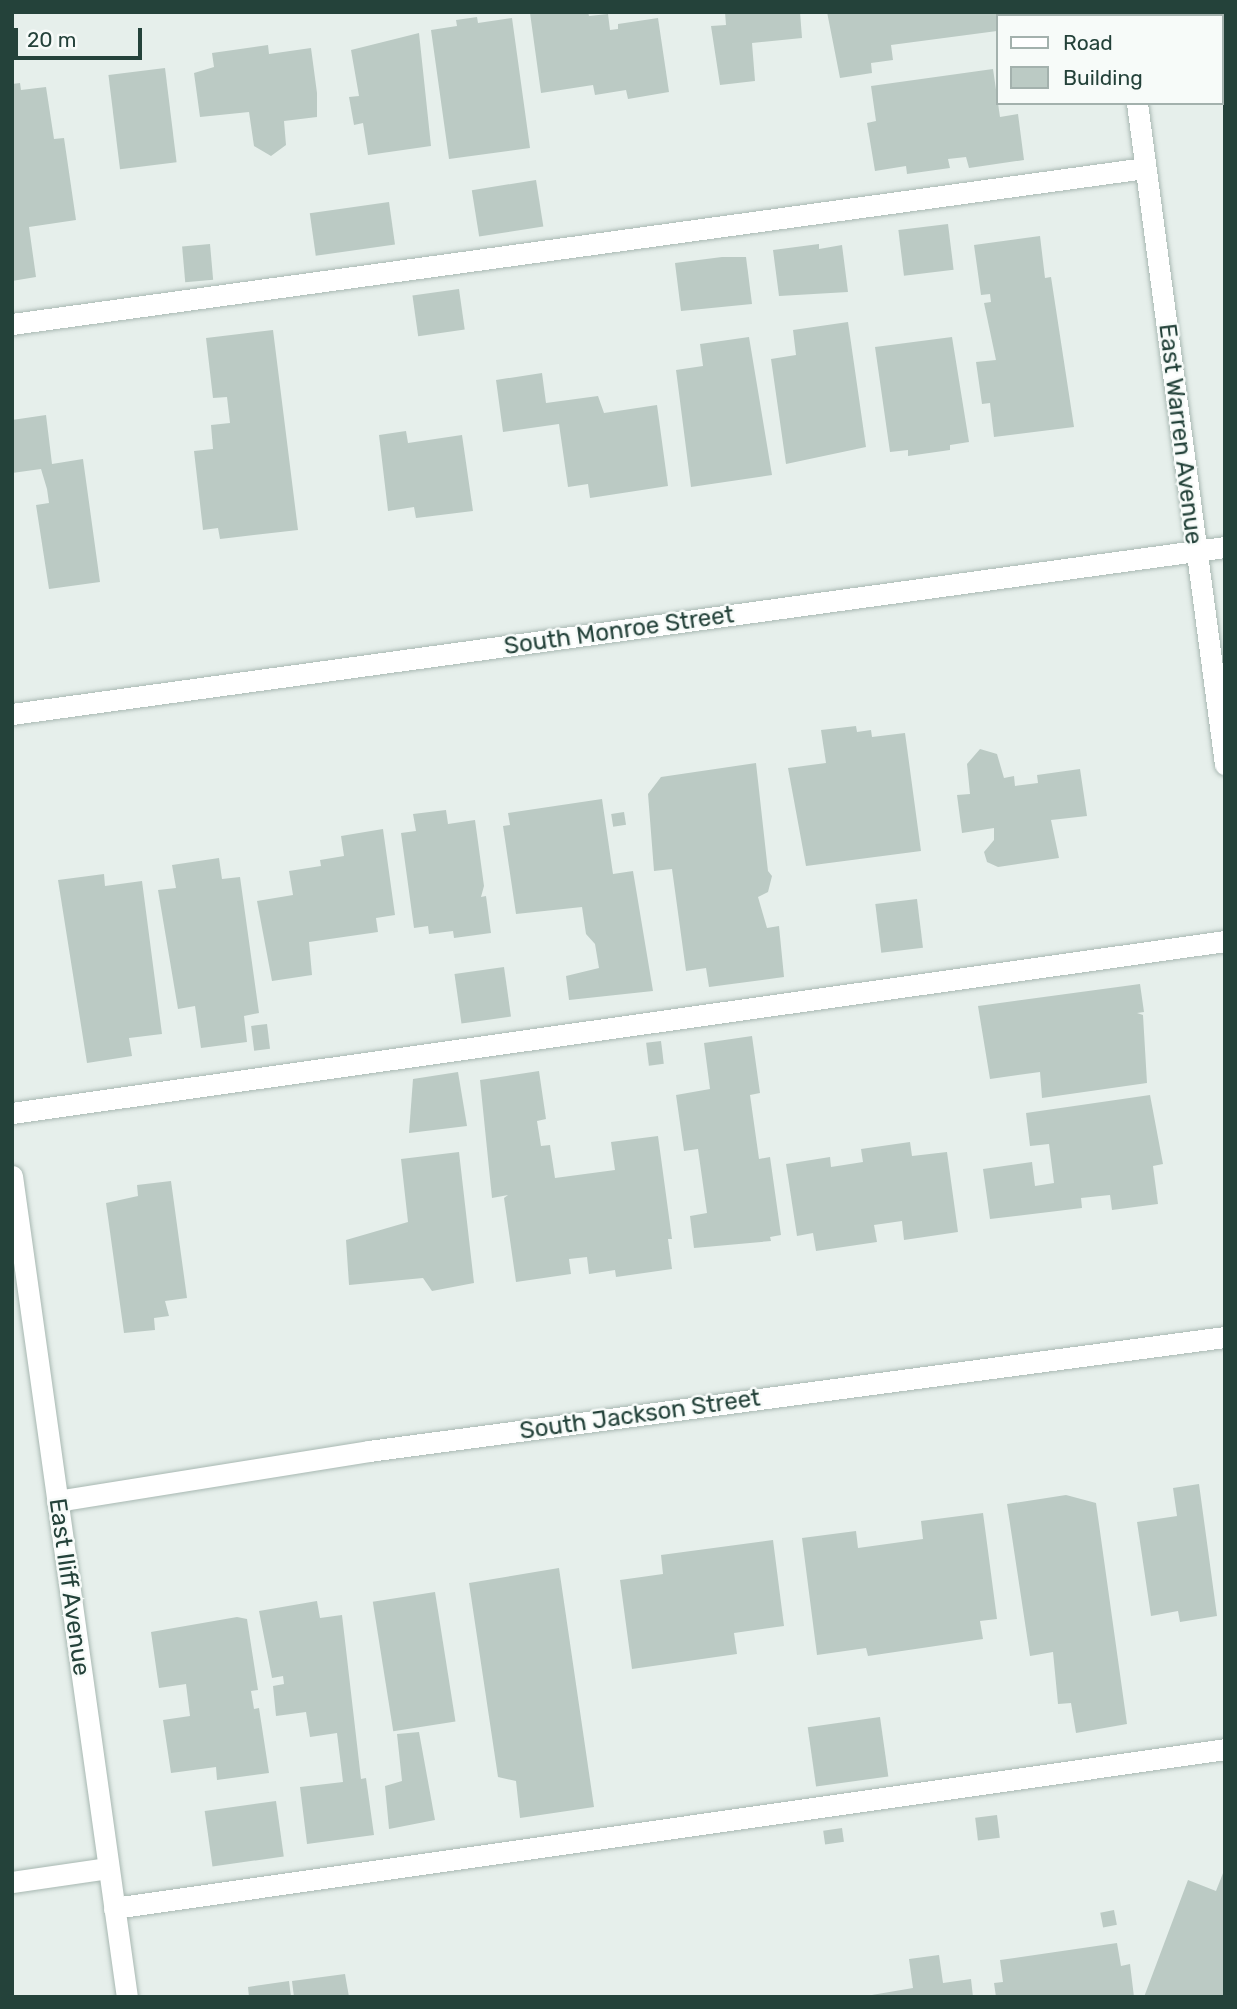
<!DOCTYPE html>
<html>
<head>
<meta charset="utf-8">
<style>
	body { margin:0 }
	#map { position:relative; width:1237px; height:2009px; overflow:hidden; background:#e6efeb; font-family:Rubik,sans-serif }
	div>[style] { position:absolute }
	.building>* { inset:0; background:#bbcac4; transform-origin:0 0 }
	.roads { filter:drop-shadow(0 0 2px #a8b8b2) drop-shadow(0 0 2px #a8b8b2) }
	.minor>* { height:21px; margin:-10.5px; padding:0 10.5px; transform-origin:10.5px; border-radius:10.5px; background:#fff }
	span { translate:-50% -50%; white-space:nowrap; text-align:center; line-height:1.15; -webkit-text-stroke:5px #f7fbf9; paint-order:stroke }
	.street-label { font-size:24px; color:#24423a }
	.frame { position:absolute; inset:0; border:14px solid #24423a; pointer-events:none }
	.legend { position:absolute; left:996px; top:14px; width:228px; height:91px; box-sizing:border-box; background:#f7fbf9; border:2px solid #a3b1ad; margin:0; padding:9px 12px; list-style:none; font-size:21px; color:#24423a }
	.legend li { display:flex; align-items:center; gap:14px; height:35px }
	.legend b { width:35px; border:2px solid #a3b1ad }
	.scale { position:absolute; left:14px; top:28px; width:128px; height:32px; box-sizing:border-box; border:4px solid #24423a; border-top:0; padding-left:9px; font-size:21px; line-height:24px; white-space:nowrap; color:#24423a; -webkit-text-stroke:5px #f7fbf9; paint-order:stroke }
</style>
</head>
<body>
<div id="map">
	<div class="building">
		<i style="clip-path:polygon(588px 12px,589px 16px,608px 14px,610px 30px,618px 29px,618px 24px,658px 18px,669px 92px,628px 99px,626px 90px,595px 95px,593px 85px,541px 93px,530px 13px)"></i>
		<i style="clip-path:polygon(725px 12px,800px 12px,802px 38px,752px 43px,755px 81px,720px 85px,711px 26px,726px 25px)"></i>
		<i style="clip-path:polygon(827px 12px,1009px 12px,1009px 16px,997px 16px,997px 31px,891px 45px,893px 60px,871px 63px,872px 73px,840px 78px)"></i>
		<i style="clip-path:polygon(477px 17px,478px 23px,512px 18px,530px 148px,449px 159px,431px 30px,457px 26px,456px 20px)"></i>
		<i style="clip-path:polygon(419px 33px,431px 146px,368px 155px,363px 123px,354px 125px,349px 97px,359px 96px,351px 50px)"></i>
		<i style="clip-path:polygon(268px 45px,269px 54px,311px 48px,317px 93px,317px 117px,284px 121px,286px 145px,271px 156px,254px 146px,249px 112px,200px 117px,194px 73px,214px 67px,212px 53px)"></i>
		<i style="left:165px;top:68px;width:95px;height:57px;rotate:83deg"></i>
		<i style="clip-path:polygon(993px 69px,1000px 117px,1018px 114px,1024px 160px,969px 168px,966px 157px,948px 159px,950px 168px,907px 174px,906px 166px,875px 171px,867px 123px,876px 121px,871px 86px)"></i>
		<i style="clip-path:polygon(20px 83px,21px 90px,46px 87px,54px 139px,64px 138px,76px 220px,29px 227px,36px 277px,12px 281px,12px 84px)"></i>
		<i style="left:536px;top:180px;width:47px;height:65px;rotate:81deg"></i>
		<i style="left:389px;top:202px;width:43px;height:80px;rotate:82deg"></i>
		<i style="left:948px;top:224px;width:46px;height:50px;rotate:83deg"></i>
		<i style="clip-path:polygon(1040px 236px,1045px 278px,1051px 277px,1074px 427px,994px 437px,990px 403px,982px 404px,976px 362px,996px 360px,984px 303px,991px 302px,990px 294px,981px 295px,974px 245px)"></i>
		<i style="left:210px;top:244px;width:36px;height:28px;rotate:85deg"></i>
		<i style="clip-path:polygon(819px 244px,819px 249px,842px 245px,848px 292px,779px 296px,773px 250px)"></i>
		<i style="clip-path:polygon(722px 257px,746px 257px,752px 304px,681px 311px,675px 263px)"></i>
		<i style="left:459px;top:289px;width:41px;height:47px;rotate:82deg"></i>
		<i style="clip-path:polygon(848px 322px,866px 447px,786px 464px,771px 359px,796px 355px,793px 330px)"></i>
		<i style="clip-path:polygon(273px 330px,298px 530px,220px 539px,218px 528px,203px 530px,194px 451px,213px 449px,211px 425px,230px 423px,227px 397px,213px 398px,206px 338px)"></i>
		<i style="clip-path:polygon(749px 337px,772px 475px,691px 487px,676px 370px,703px 366px,700px 344px)"></i>
		<i style="clip-path:polygon(952px 337px,969px 442px,950px 445px,950px 450px,908px 456px,908px 450px,890px 452px,875px 347px)"></i>
		<i style="clip-path:polygon(542px 373px,546px 403px,598px 396px,604px 413px,657px 405px,668px 486px,590px 498px,588px 484px,568px 487px,559px 424px,503px 432px,496px 380px)"></i>
		<i style="clip-path:polygon(46px 415px,52px 464px,83px 459px,100px 582px,49px 589px,36px 505px,49px 503px,47px 489px,41px 469px,12px 473px,12px 420px)"></i>
		<i style="clip-path:polygon(406px 431px,408px 443px,462px 435px,473px 511px,416px 518px,414px 507px,388px 511px,379px 435px)"></i>
		<i style="clip-path:polygon(856px 726px,857px 732px,871px 730px,872px 737px,905px 733px,921px 851px,806px 866px,788px 768px,826px 763px,821px 730px)"></i>
		<i style="clip-path:polygon(980px 749px,997px 754px,1004px 778px,1014px 776px,1015px 786px,1038px 783px,1037px 775px,1080px 769px,1087px 816px,1051px 820px,1059px 858px,998px 867px,987px 862px,984px 852px,994px 840px,994px 828px,962px 833px,957px 795px,970px 794px,967px 764px)"></i>
		<i style="clip-path:polygon(756px 763px,768px 871px,772px 876px,768px 892px,758px 897px,767px 928px,779px 926px,784px 977px,709px 987px,706px 968px,686px 971px,672px 869px,654px 871px,648px 794px,661px 777px)"></i>
		<i style="clip-path:polygon(602px 799px,613px 874px,633px 871px,653px 991px,569px 1000px,566px 976px,599px 968px,595px 944px,586px 934px,582px 907px,516px 914px,503px 826px,510px 825px,508px 813px)"></i>
		<i style="clip-path:polygon(446px 810px,448px 824px,475px 820px,484px 886px,481px 897px,486px 896px,491px 933px,454px 938px,453px 931px,429px 934px,428px 926px,414px 928px,401px 833px,416px 831px,413px 814px)"></i>
		<i style="left:624px;top:812px;width:13px;height:13px;rotate:81deg"></i>
		<i style="clip-path:polygon(383px 829px,395px 915px,376px 918px,378px 932px,309px 942px,312px 975px,272px 981px,257px 901px,293px 895px,289px 871px,321px 866px,320px 860px,344px 856px,341px 836px)"></i>
		<i style="clip-path:polygon(219px 858px,222px 879px,240px 877px,259px 1013px,244px 1016px,247px 1042px,201px 1048px,195px 1006px,178px 1009px,158px 890px,176px 888px,172px 865px)"></i>
		<i style="clip-path:polygon(104px 874px,105px 886px,142px 881px,162px 1034px,129px 1038px,132px 1056px,87px 1063px,58px 880px)"></i>
		<i style="left:917px;top:899px;width:49px;height:42px;rotate:83deg"></i>
		<i style="left:504px;top:967px;width:50px;height:50px;rotate:82deg"></i>
		<i style="clip-path:polygon(1140px 984px,1144px 1012px,1137px 1013px,1143px 1015px,1147px 1083px,1042px 1098px,1040px 1072px,990px 1079px,978px 1006px)"></i>
		<i style="left:267px;top:1024px;width:25px;height:16px;rotate:83deg"></i>
		<i style="clip-path:polygon(752px 1036px,760px 1093px,750px 1095px,759px 1159px,770px 1157px,781px 1235px,770px 1237px,771px 1241px,694px 1248px,690px 1216px,707px 1213px,698px 1149px,684px 1151px,676px 1095px,710px 1089px,704px 1043px)"></i>
		<i style="left:661px;top:1041px;width:23px;height:15px;rotate:83deg"></i>
		<i style="clip-path:polygon(539px 1071px,546px 1119px,537px 1121px,541px 1146px,550px 1145px,555px 1178px,615px 1170px,611px 1142px,658px 1136px,672px 1239px,668px 1239px,672px 1269px,616px 1277px,615px 1270px,589px 1274px,587px 1257px,569px 1259px,571px 1274px,516px 1282px,504px 1198px,508px 1195px,492px 1198px,480px 1080px)"></i>
		<i style="clip-path:polygon(458px 1072px,467px 1126px,409px 1133px,413px 1079px)"></i>
		<i style="clip-path:polygon(1150px 1095px,1163px 1164px,1153px 1166px,1158px 1204px,1112px 1210px,1110px 1195px,1100px 1196px,1081px 1198px,1082px 1208px,990px 1219px,983px 1169px,1032px 1162px,1035px 1186px,1054px 1183px,1049px 1144px,1030px 1146px,1026px 1113px)"></i>
		<i style="clip-path:polygon(910px 1142px,912px 1156px,947px 1152px,958px 1232px,904px 1240px,902px 1221px,874px 1225px,877px 1242px,816px 1251px,813px 1233px,797px 1236px,786px 1164px,830px 1157px,831px 1167px,863px 1162px,861px 1149px)"></i>
		<i style="clip-path:polygon(459px 1152px,474px 1283px,432px 1291px,423px 1278px,349px 1285px,346px 1240px,408px 1222px,401px 1159px)"></i>
		<i style="clip-path:polygon(171px 1181px,187px 1298px,165px 1301px,169px 1316px,154px 1318px,155px 1330px,124px 1333px,106px 1203px,138px 1196px,137px 1185px)"></i>
		<i style="clip-path:polygon(1199px 1484px,1217px 1616px,1180px 1622px,1178px 1611px,1151px 1616px,1137px 1522px,1177px 1516px,1173px 1488px)"></i>
		<i style="clip-path:polygon(1066px 1495px,1096px 1503px,1127px 1724px,1076px 1733px,1071px 1703px,1058px 1704px,1053px 1652px,1030px 1656px,1007px 1504px)"></i>
		<i style="clip-path:polygon(983px 1513px,997px 1619px,980px 1621px,983px 1639px,868px 1656px,866px 1648px,817px 1655px,802px 1538px,856px 1531px,858px 1548px,923px 1539px,921px 1521px)"></i>
		<i style="clip-path:polygon(773px 1540px,784px 1626px,734px 1633px,737px 1654px,632px 1669px,620px 1580px,663px 1574px,661px 1555px)"></i>
		<i style="clip-path:polygon(559px 1568px,594px 1807px,520px 1818px,516px 1781px,498px 1777px,469px 1583px)"></i>
		<i style="left:435px;top:1592px;width:131px;height:63px;rotate:81deg"></i>
		<i style="clip-path:polygon(317px 1601px,320px 1618px,342px 1615px,361px 1779px,366px 1778px,374px 1835px,307px 1844px,300px 1787px,343px 1782px,337px 1733px,310px 1737px,306px 1712px,276px 1716px,273px 1686px,284px 1684px,283px 1676px,272px 1678px,259px 1611px)"></i>
		<i style="clip-path:polygon(237px 1617px,247px 1619px,258px 1690px,251px 1691px,254px 1709px,259px 1708px,269px 1773px,217px 1780px,216px 1767px,171px 1773px,163px 1720px,190px 1716px,186px 1684px,159px 1688px,151px 1632px)"></i>
		<i style="left:880px;top:1717px;width:60px;height:73px;rotate:82deg"></i>
		<i style="clip-path:polygon(419px 1732px,435px 1820px,389px 1829px,385px 1786px,402px 1781px,397px 1734px)"></i>
		<i style="left:276px;top:1801px;width:56px;height:72px;rotate:82deg"></i>
		<i style="left:997px;top:1815px;width:23px;height:22px;rotate:83deg"></i>
		<i style="left:842px;top:1828px;width:14px;height:19px;rotate:82deg"></i>
		<i style="clip-path:polygon(1225px 1868px,1225px 1997px,1144px 1997px,1188px 1880px,1216px 1891px)"></i>
		<i style="left:1114px;top:1910px;width:15px;height:14px;rotate:79deg"></i>
		<i style="clip-path:polygon(1117px 1943px,1121px 1966px,1130px 1964px,1134px 1997px,996px 1997px,994px 1983px,1003px 1982px,1000px 1960px)"></i>
		<i style="clip-path:polygon(939px 1955px,943px 1983px,971px 1979px,973px 1997px,860px 1997px,913px 1988px,909px 1959px)"></i>
		<i style="clip-path:polygon(345px 1974px,349px 1997px,294px 1997px,292px 1981px)"></i>
		<i style="clip-path:polygon(289px 1981px,291px 1997px,249px 1997px,248px 1987px)"></i>
	</div>
	<div class="roads">
		<div class="minor">
			<i style="left:1125px;top:12px;width:4px;rotate:76deg"></i>
			<i style="left:1221px;top:70px;width:4px;rotate:14deg"></i>
			<i style="left:1137px;top:103px;width:667px;rotate:82.42deg"></i>
			<i style="left:12px;top:324px;width:1144px;rotate:-7.84deg"></i>
			<i style="left:12px;top:714px;width:1224px;rotate:-7.84deg"></i>
			<i style="left:12px;top:1113px;width:1225px;rotate:-8.07deg"></i>
			<i style="left:12px;top:1176px;width:829px;rotate:82.03deg"></i>
			<i style="left:57px;top:1501px;width:316px;rotate:-9.1deg"></i>
			<i style="left:369px;top:1451px;width:864px;rotate:-7.59deg"></i>
			<i style="left:12px;top:1882px;width:97px;rotate:-8.3deg"></i>
			<i style="left:114px;top:1908px;width:1122px;rotate:-8.14deg"></i>
		</div>
	</div>
	<div class="street-label">
		<span style="left:1180px;top:434px;rotate:83deg">East Warren Avenue</span>
		<span style="left:619px;top:631px;rotate:-8deg">South Monroe Street</span>
		<span style="left:640px;top:1415px;rotate:-8deg">South Jackson Street</span>
		<span style="left:69px;top:1587px;rotate:82deg">East Iliff Avenue</span>
	</div>
	<div class="frame"></div>
	<ul class="legend">
	<li><b style="height:9px;background:#fff"></b>Road</li>
	<li><b style="height:19px;background:#bbcac4"></b>Building</li>
	</ul>
	<div class="scale">20 m</div>
</div>
</body>
</html>
